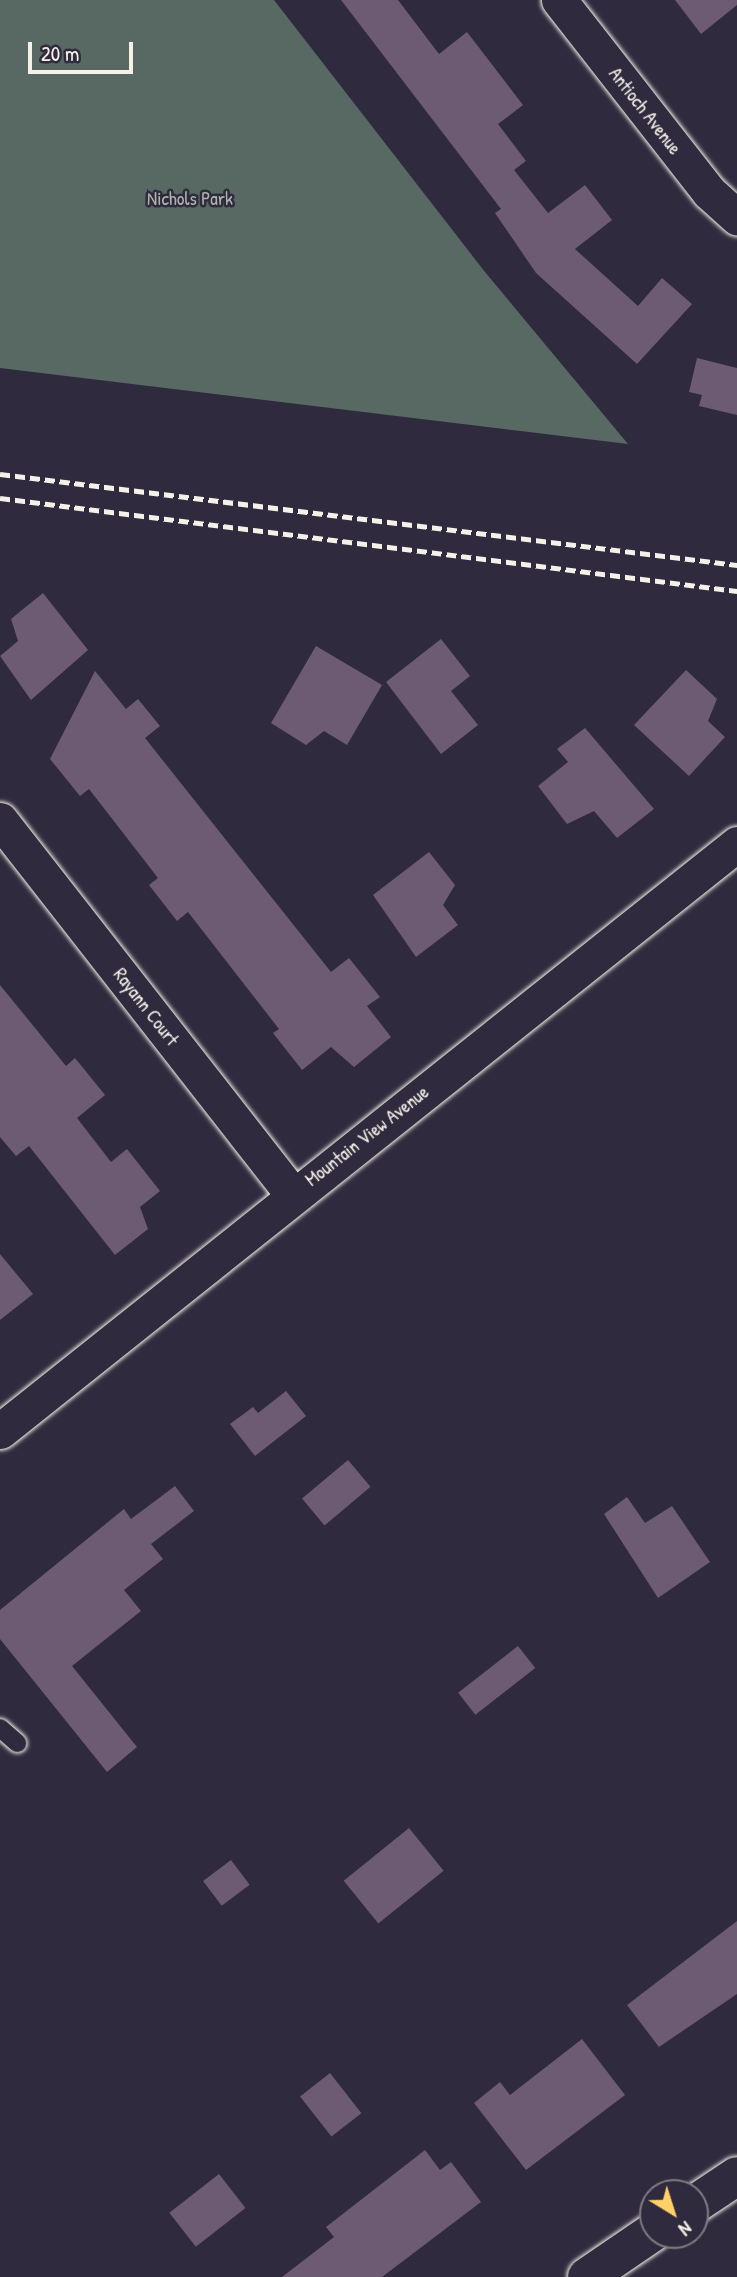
<!DOCTYPE html>
<html>
<head>
<meta charset="utf-8">
<style>
	body { margin:0 }
	#map { position:relative; width:737px; height:2277px; overflow:hidden; background:#2f2a3d; font-family:"Patrick Hand",sans-serif }
	div>[style] { position:absolute }
	.green>* { inset:0; background:#576962 }
	.building>* { inset:0; background:#6d5b74; transform-origin:0 0 }
	.roads { filter:drop-shadow(0 0 2px #f4f1e8) drop-shadow(0 0 2px #f4f1e8) }
	.lane>* { height:18px; margin:-9px; padding:0 9px; transform-origin:9px; border-radius:9px; background:#2f2a3d }
	.street>* { height:35px; margin:-17.5px; padding:0 17.5px; transform-origin:17.5px; border-radius:17.5px; background:#2f2a3d }
	.secondary>* { height:38px; margin:-19px; padding:0 19px; transform-origin:19px; border-radius:19px; background:#2f2a3d }
	.rail>* { height:5px; margin-top:-2.5px; transform-origin:0; background:repeating-linear-gradient(90deg,#f4f1e8 0 10px,transparent 0 15px) }
	span { translate:-50% -50%; white-space:nowrap; text-align:center; line-height:1.15; -webkit-text-stroke:5px #2f2a3d; paint-order:stroke }
	.street-label { font-size:19px; color:#f4f1e8 }
	.park-label { font-size:19px; color:#adb4ac }
	.north { position:absolute; left:639px; top:2179px; width:70px; height:70px; box-sizing:border-box; background:#2f2a3d; border:2px solid #7e7a81; border-radius:50%; rotate:142deg; font-size:19px; font-weight:700; line-height:28px; text-align:center; color:#f4f1e8 }
	.north::after { content:''; display:block; margin:auto; width:24px; height:32px; background:#ffd166; clip-path:polygon(50% 0,100% 100%,50% 72%,0 100%) }
	.scale { position:absolute; left:28px; top:42px; width:105px; height:32px; box-sizing:border-box; border:4px solid #f4f1e8; border-top:0; padding-left:9px; font-size:21px; line-height:24px; white-space:nowrap; color:#f4f1e8; -webkit-text-stroke:5px #2f2a3d; paint-order:stroke }
</style>
</head>
<body>
<div id="map">
	<div class="green">
		<i style="clip-path:polygon(0 0,274px 0,485px 272px,628px 444px,0 368px)"></i>
	</div>
	<div class="building">
		<i style="clip-path:polygon(341px 0,398px 0,439px 54px,467px 32px,523px 105px,498px 124px,526px 161px,514px 170px,548px 213px,585px 185px,612px 220px,575px 249px,638px 306px,662px 278px,692px 304px,637px 364px,536px 273px,495px 213px,501px 209px)"></i>
		<i style="clip-path:polygon(675px 0,737px 0,737px 5px,701px 34px)"></i>
		<i style="clip-path:polygon(697px 358px,737px 368px,737px 415px,699px 406px,702px 395px,689px 392px)"></i>
		<i style="clip-path:polygon(43px 593px,88px 650px,31px 700px,0 656px,18px 641px,11px 619px)"></i>
		<i style="clip-path:polygon(441px 639px,470px 676px,451px 691px,478px 725px,441px 754px,386px 682px)"></i>
		<i style="clip-path:polygon(316px 646px,382px 685px,347px 745px,324px 731px,306px 745px,271px 723px)"></i>
		<i style="clip-path:polygon(686px 670px,717px 699px,708px 721px,725px 737px,689px 776px,634px 725px)"></i>
		<i style="clip-path:polygon(95px 671px,126px 709px,138px 699px,160px 726px,145px 738px,331px 972px,349px 958px,380px 997px,367px 1006px,391px 1037px,354px 1067px,331px 1047px,302px 1070px,273px 1033px,279px 1029px,188px 912px,177px 921px,149px 885px,158px 878px,89px 789px,80px 796px,50px 759px)"></i>
		<i style="clip-path:polygon(585px 728px,654px 809px,617px 838px,594px 811px,567px 824px,538px 786px,568px 762px,557px 749px)"></i>
		<i style="clip-path:polygon(429px 852px,455px 885px,443px 905px,458px 925px,416px 957px,373px 895px)"></i>
		<i style="clip-path:polygon(0 985px,66px 1066px,75px 1058px,105px 1095px,77px 1118px,111px 1162px,127px 1149px,160px 1191px,140px 1207px,148px 1229px,115px 1255px,29px 1146px,16px 1156px,0 1137px)"></i>
		<i style="clip-path:polygon(0 1254px,33px 1294px,0 1320px)"></i>
		<i style="clip-path:polygon(286px 1391px,306px 1416px,255px 1456px,230px 1424px,253px 1407px,258px 1413px)"></i>
		<i style="left:348px;top:1460px;width:35px;height:60px;rotate:50deg"></i>
		<i style="clip-path:polygon(175px 1486px,194px 1511px,151px 1544px,163px 1559px,124px 1590px,141px 1611px,72px 1666px,137px 1747px,107px 1772px,0 1639px,0 1610px,124px 1509px,131px 1519px)"></i>
		<i style="clip-path:polygon(627px 1497px,645px 1523px,672px 1506px,710px 1562px,658px 1598px,604px 1514px)"></i>
		<i style="left:518px;top:1646px;width:28px;height:76px;rotate:52deg"></i>
		<i style="left:409px;top:1828px;width:55px;height:84px;rotate:51deg"></i>
		<i style="left:231px;top:1860px;width:31px;height:35px;rotate:53deg"></i>
		<i style="clip-path:polygon(737px 1921px,737px 1994px,659px 2047px,627px 2005px)"></i>
		<i style="clip-path:polygon(582px 2039px,625px 2095px,526px 2170px,474px 2103px,500px 2082px,510px 2095px)"></i>
		<i style="left:330px;top:2073px;width:51px;height:38px;rotate:52deg"></i>
		<i style="clip-path:polygon(425px 2150px,440px 2170px,451px 2162px,481px 2202px,382px 2277px,282px 2277px,334px 2237px,326px 2227px)"></i>
		<i style="left:219px;top:2174px;width:43px;height:63px;rotate:52deg"></i>
	</div>
	<div class="roads">
		<div class="lane">
			<i style="left:0;top:1728px;width:23px;rotate:41deg"></i>
		</div>
		<div class="street">
			<i style="left:559px;top:0;width:244px;rotate:52deg"></i>
			<i style="left:709px;top:192px;width:38px;rotate:42deg"></i>
			<i style="left:0;top:820px;width:474px;rotate:52deg"></i>
			<i style="left:0;top:1431px;width:942px;rotate:-38.54deg"></i>
		</div>
		<div class="secondary">
			<i style="left:695px;top:2204px;width:50px;rotate:-33.7deg"></i>
			<i style="left:587px;top:2277px;width:80px;rotate:-34.3deg"></i>
		</div>
	</div>
	<div class="rail">
		<i style="left:0;top:474px;width:743px;rotate:7.04deg"></i>
		<i style="left:0;top:498px;width:743px;rotate:7.19deg"></i>
	</div>
	<div class="street-label">
		<span style="left:645px;top:111px;rotate:52deg">Antioch Avenue</span>
		<span style="left:146px;top:1007px;rotate:52deg">Rayann Court</span>
		<span style="left:367px;top:1136px;rotate:-38deg">Mountain View Avenue</span>
	</div>
	<div class="park-label">
		<span style="left:190px;top:199px">Nichols Park</span>
	</div>
	<div class="north">N</div>
	<div class="scale">20 m</div>
</div>
</body>
</html>
